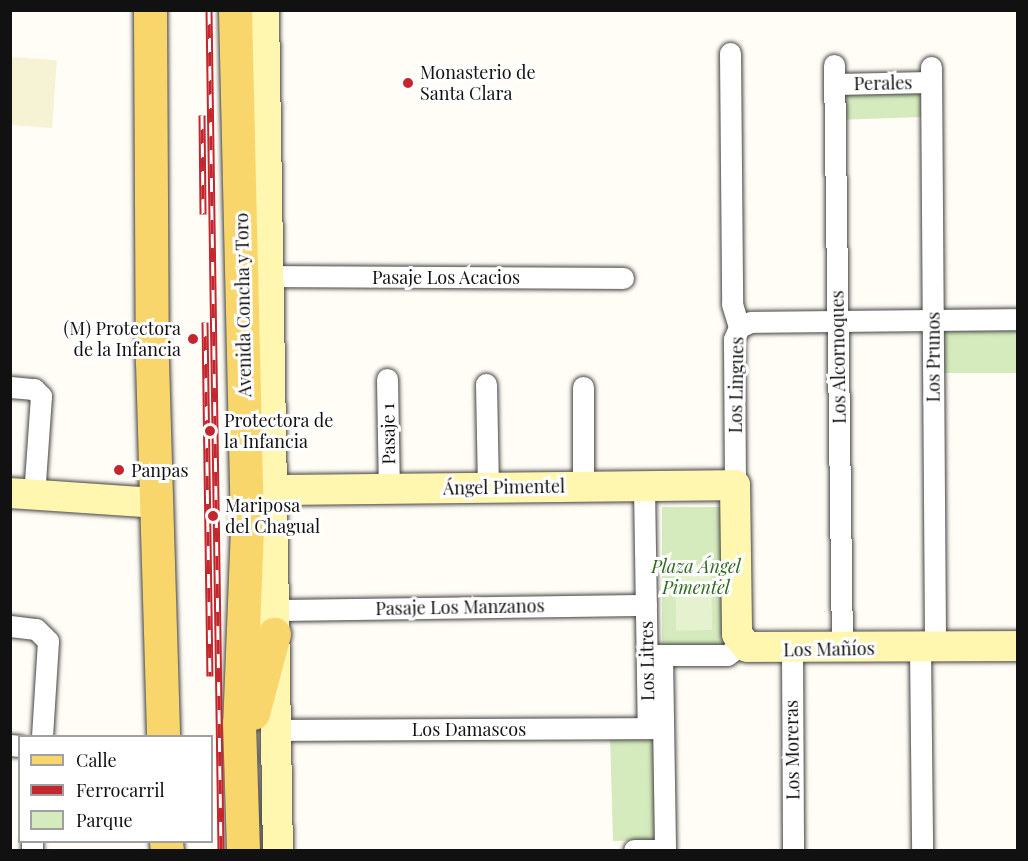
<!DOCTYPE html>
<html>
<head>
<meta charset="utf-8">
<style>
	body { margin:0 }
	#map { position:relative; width:1028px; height:861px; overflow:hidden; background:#fffdf5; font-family:"Playfair Display",serif }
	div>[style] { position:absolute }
	.farmland>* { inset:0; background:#f6f3d4; transform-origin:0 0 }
	.green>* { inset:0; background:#d5ebbd; transform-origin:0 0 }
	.pitch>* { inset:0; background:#e6f2cf; transform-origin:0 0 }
	.roads { filter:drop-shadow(0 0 2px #444) drop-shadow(0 0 2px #444) }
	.street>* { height:21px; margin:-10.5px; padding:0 10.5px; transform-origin:10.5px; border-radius:10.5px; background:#fff }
	.secondary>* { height:30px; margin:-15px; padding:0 15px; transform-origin:15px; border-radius:15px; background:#fff6b0 }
	.primary>* { height:33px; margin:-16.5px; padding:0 16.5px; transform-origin:16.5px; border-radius:16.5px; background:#f9d66b }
	.rail>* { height:7px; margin-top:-3.5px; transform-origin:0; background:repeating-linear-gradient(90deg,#fff 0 14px,#c4262e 0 28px); box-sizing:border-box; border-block:2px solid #c4262e }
	.dots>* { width:16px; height:16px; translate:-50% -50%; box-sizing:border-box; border:3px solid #fff; border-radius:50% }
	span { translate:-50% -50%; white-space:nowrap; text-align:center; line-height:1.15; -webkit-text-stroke:6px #fff; paint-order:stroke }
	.poi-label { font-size:18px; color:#111 }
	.left { translate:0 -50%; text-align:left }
	.right { translate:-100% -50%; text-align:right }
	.street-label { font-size:18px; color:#111 }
	.park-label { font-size:18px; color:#2f6b1f; font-style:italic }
	.frame { position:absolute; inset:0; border:12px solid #111; pointer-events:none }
	.legend { position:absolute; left:18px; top:735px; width:195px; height:108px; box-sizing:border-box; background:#fff; border:2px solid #a0a0a0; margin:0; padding:8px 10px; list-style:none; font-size:18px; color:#111 }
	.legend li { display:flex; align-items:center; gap:12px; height:30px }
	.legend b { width:30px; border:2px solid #a0a0a0 }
</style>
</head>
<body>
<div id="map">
	<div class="farmland">
		<i style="left:11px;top:57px;width:46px;height:68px;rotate:4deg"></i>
	</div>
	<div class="green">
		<i style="left:923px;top:91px;width:26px;height:82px;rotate:88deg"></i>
		<i style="left:938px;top:331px;width:79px;height:42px"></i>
		<i style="left:662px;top:507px;width:67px;height:140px"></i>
		<i style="clip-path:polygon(610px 734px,650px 735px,656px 739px,658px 840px,613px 841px)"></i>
	</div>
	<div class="pitch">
		<i style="left:711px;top:564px;width:66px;height:36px;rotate:89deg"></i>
	</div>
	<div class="roads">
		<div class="street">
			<i style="left:730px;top:53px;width:251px;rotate:89.5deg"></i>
			<i style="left:732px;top:304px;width:24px;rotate:73deg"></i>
			<i style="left:834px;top:65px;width:583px;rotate:89.21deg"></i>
			<i style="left:931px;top:67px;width:580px;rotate:89.6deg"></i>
			<i style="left:834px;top:84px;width:97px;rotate:-1.2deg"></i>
			<i style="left:269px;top:276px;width:354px;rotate:0.3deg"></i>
			<i style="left:739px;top:327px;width:13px;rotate:-23deg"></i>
			<i style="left:751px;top:322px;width:267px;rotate:-0.6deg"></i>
			<i style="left:387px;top:379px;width:110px;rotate:89deg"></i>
			<i style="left:486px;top:384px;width:104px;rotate:88.9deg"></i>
			<i style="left:10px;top:387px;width:24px;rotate:5deg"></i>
			<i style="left:34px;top:389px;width:10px;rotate:45deg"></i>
			<i style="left:41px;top:396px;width:99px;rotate:94deg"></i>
			<i style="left:735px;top:485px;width:146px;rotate:-90.4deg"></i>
			<i style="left:734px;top:339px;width:13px;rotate:-67deg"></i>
			<i style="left:644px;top:486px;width:242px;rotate:89.1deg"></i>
			<i style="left:583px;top:487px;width:100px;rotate:-90deg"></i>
			<i style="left:274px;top:610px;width:372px;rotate:-0.8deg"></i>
			<i style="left:10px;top:626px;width:26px;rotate:7deg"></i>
			<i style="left:36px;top:629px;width:17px;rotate:45deg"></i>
			<i style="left:48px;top:641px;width:95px;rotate:93.6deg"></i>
			<i style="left:920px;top:647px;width:203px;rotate:89.4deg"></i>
			<i style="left:792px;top:649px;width:201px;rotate:89.7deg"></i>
			<i style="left:648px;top:655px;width:79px"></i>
			<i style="left:727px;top:655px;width:19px;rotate:-36deg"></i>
			<i style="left:662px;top:656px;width:194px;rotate:89.1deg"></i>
			<i style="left:275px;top:730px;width:388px;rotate:-0.3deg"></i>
			<i style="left:10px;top:745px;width:10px;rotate:6deg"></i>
			<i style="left:32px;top:850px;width:8px;rotate:-90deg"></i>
			<i style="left:634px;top:850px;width:31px"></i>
		</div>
		<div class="secondary">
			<i style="left:264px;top:10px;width:840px;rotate:89.05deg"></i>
			<i style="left:272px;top:490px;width:463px;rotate:-0.6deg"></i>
			<i style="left:735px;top:485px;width:149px;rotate:89.2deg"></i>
			<i style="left:737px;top:634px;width:16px;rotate:52deg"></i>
			<i style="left:747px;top:647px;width:271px;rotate:-0.2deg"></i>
			<i style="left:10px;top:493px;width:145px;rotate:3.9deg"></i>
		</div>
		<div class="primary">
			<i style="left:150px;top:10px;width:352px;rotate:89.7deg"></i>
			<i style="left:152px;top:362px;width:374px;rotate:88.3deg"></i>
			<i style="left:235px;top:10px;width:518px;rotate:88.67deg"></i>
			<i style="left:247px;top:528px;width:195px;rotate:92.3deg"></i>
			<i style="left:239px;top:723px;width:127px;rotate:88.2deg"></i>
			<i style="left:253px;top:713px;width:82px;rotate:-75.1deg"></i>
			<i style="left:166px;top:842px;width:8px;rotate:83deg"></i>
		</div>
	</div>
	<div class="rail">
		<i style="left:209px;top:10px;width:840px;rotate:89.18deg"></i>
		<i style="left:202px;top:115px;width:99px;rotate:89.4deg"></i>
		<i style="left:205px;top:322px;width:354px;rotate:89.2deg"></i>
	</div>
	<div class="dots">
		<i style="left:408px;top:83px;background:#c4262e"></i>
		<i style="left:193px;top:339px;background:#c4262e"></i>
		<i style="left:210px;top:431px;background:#c4262e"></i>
		<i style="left:119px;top:470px;background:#c4262e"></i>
		<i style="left:213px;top:516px;background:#c4262e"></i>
	</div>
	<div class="poi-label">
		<span class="left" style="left:420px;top:83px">Monasterio de<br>Santa Clara</span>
		<span class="right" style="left:181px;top:339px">(M) Protectora<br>de la Infancia</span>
		<span class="left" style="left:224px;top:431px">Protectora de<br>la Infancia</span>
		<span class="left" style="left:131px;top:470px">Panpas</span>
		<span class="left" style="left:225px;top:516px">Mariposa<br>del Chagual</span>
	</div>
	<div class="street-label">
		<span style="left:883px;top:83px;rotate:-1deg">Perales</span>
		<span style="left:446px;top:277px">Pasaje Los Acacios</span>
		<span style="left:243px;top:305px;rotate:-91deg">Avenida Concha y Toro</span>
		<span style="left:838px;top:357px;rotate:-91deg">Los Alcornoques</span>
		<span style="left:933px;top:357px;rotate:-90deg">Los Prunos</span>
		<span style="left:736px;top:385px;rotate:-89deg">Los Lingues</span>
		<span style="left:388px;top:434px;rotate:-91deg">Pasaje 1</span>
		<span style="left:504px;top:487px;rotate:-1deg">Ángel Pimentel</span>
		<span style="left:460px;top:607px;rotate:-1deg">Pasaje Los Manzanos</span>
		<span style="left:829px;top:649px;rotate:-1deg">Los Mañíos</span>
		<span style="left:647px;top:661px;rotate:-91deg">Los Litres</span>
		<span style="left:469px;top:729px">Los Damascos</span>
		<span style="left:792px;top:750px;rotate:-91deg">Los Moreras</span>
	</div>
	<div class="park-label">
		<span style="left:696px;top:577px">Plaza Ángel<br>Pimentel</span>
	</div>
	<div class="frame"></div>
	<ul class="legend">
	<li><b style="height:8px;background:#f9d66b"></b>Calle</li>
	<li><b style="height:8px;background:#c4262e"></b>Ferrocarril</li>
	<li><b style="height:16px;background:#d5ebbd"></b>Parque</li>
	</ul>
</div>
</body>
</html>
